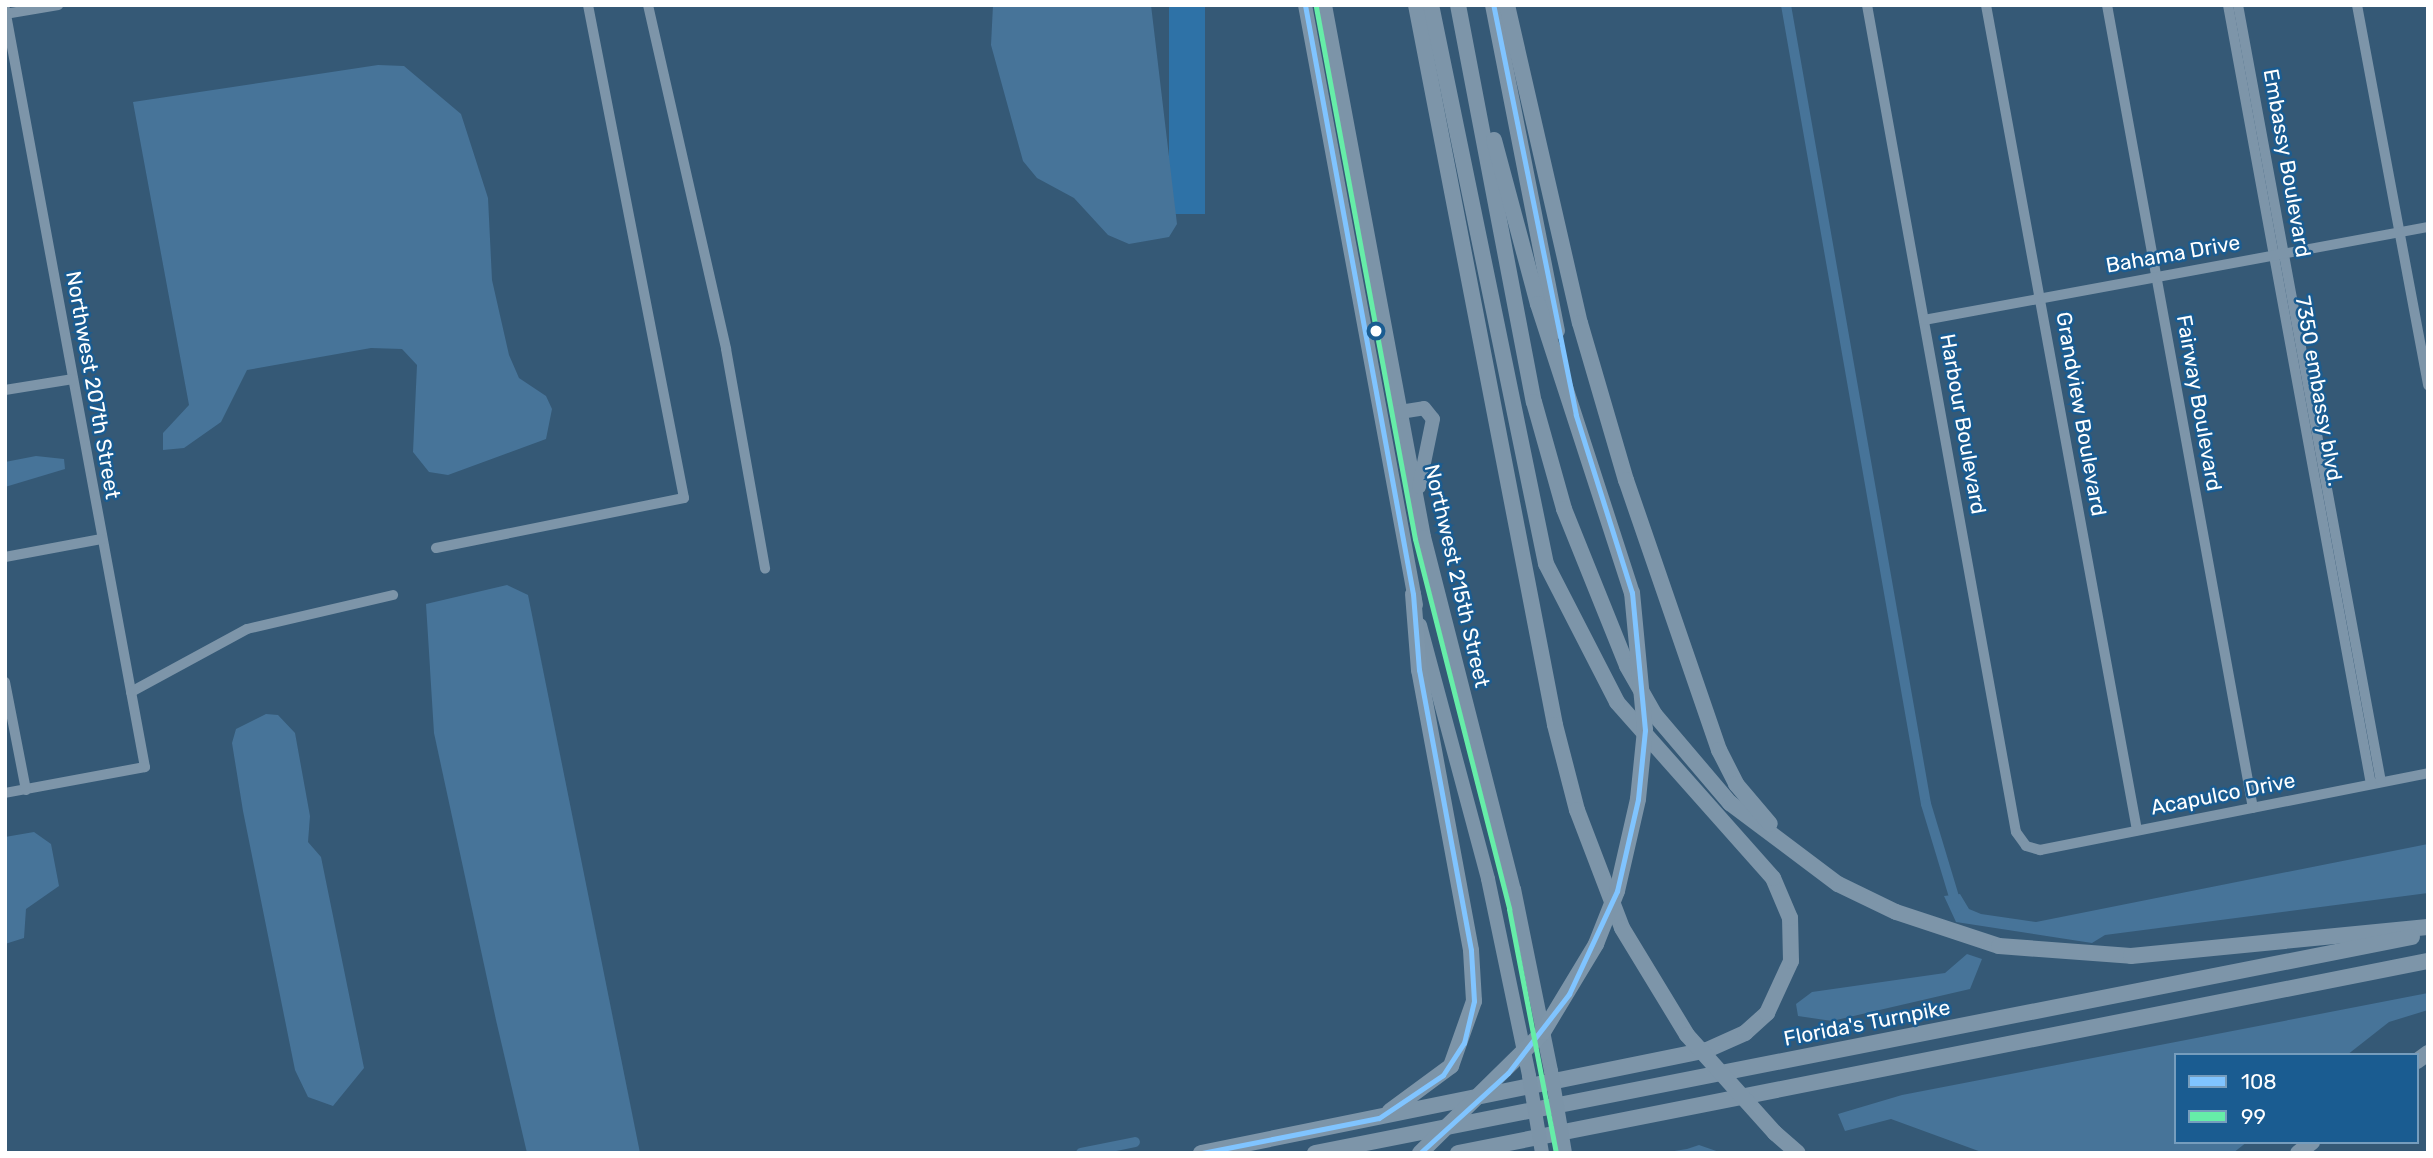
<!DOCTYPE html>
<html>
<head>
<meta charset="utf-8">
<style>
	body { margin:0 }
	#map { position:relative; width:2433px; height:1158px; overflow:hidden; background:#355976; font-family:Rubik,sans-serif }
	div>[style] { position:absolute }
	.green>* { inset:0; background:#2e72a7; transform-origin:0 0 }
	.water>* { inset:0; background:#477499 }
	.canal>* { height:10px; margin:-5px; padding:0 5px; transform-origin:5px; border-radius:5px; background:#477499 }
	.minor>* { height:10px; margin:-5px; padding:0 5px; transform-origin:5px; border-radius:5px; background:#7d95a9 }
	.major>* { height:14px; margin:-7px; padding:0 7px; transform-origin:7px; border-radius:7px; background:#7c94a8 }
	.highway>* { height:16px; margin:-8px; padding:0 8px; transform-origin:8px; border-radius:8px; background:#7d95a9 }
	.major-bridge>* { height:14px; margin:-7px; padding:0 7px; transform-origin:7px; border-radius:7px; background:#7c94a8 }
	.highway-bridge>* { height:16px; margin:-8px; padding:0 8px; transform-origin:8px; border-radius:8px; background:#7d95a9 }
	.bus-1>* { height:5px; margin:-2.5px; padding:0 2.5px; transform-origin:2.5px; border-radius:2.5px; background:#80c4ff }
	.bus-2>* { height:5px; margin:-2.5px; padding:0 2.5px; transform-origin:2.5px; border-radius:2.5px; background:#66eda8 }
	.dots>* { width:19px; height:19px; translate:-50% -50%; box-sizing:border-box; border:4px solid #1a5c91; border-radius:50% }
	span { translate:-50% -50%; white-space:nowrap; text-align:center; line-height:1.15; -webkit-text-stroke:5px #1a5c91; paint-order:stroke }
	.street-label { font-size:21px; color:#fff }
	.frame { position:absolute; inset:0; border:7px solid #fff; pointer-events:none }
	.legend { position:absolute; left:2174px; top:1053px; width:245px; height:91px; box-sizing:border-box; background:#1a5c91; border:2px solid #769dbd; margin:0; padding:9px 12px; list-style:none; font-size:21px; color:#fff }
	.legend li { display:flex; align-items:center; gap:14px; height:35px }
	.legend b { width:35px; border:2px solid #769dbd }
</style>
</head>
<body>
<div id="map">
	<div class="green">
		<i style="left:1169px;top:5px;width:36px;height:209px"></i>
	</div>
	<div class="water">
		<i style="clip-path:polygon(993px 5px,1151px 5px,1177px 224px,1169px 237px,1129px 244px,1108px 235px,1074px 198px,1037px 178px,1023px 161px,991px 45px)"></i>
		<i style="clip-path:polygon(378px 65px,404px 66px,461px 114px,488px 198px,492px 280px,509px 355px,519px 378px,546px 396px,552px 409px,546px 439px,448px 475px,429px 472px,413px 452px,417px 365px,402px 349px,371px 348px,247px 370px,221px 422px,184px 448px,163px 450px,163px 433px,189px 405px,133px 102px)"></i>
		<i style="clip-path:polygon(36px 456px,64px 459px,65px 469px,5px 487px,5px 462px)"></i>
		<i style="clip-path:polygon(507px 585px,528px 595px,640px 1153px,527px 1153px,496px 1020px,434px 733px,426px 604px)"></i>
		<i style="clip-path:polygon(266px 714px,278px 715px,295px 733px,310px 816px,308px 842px,321px 857px,364px 1068px,333px 1106px,308px 1097px,295px 1070px,243px 811px,232px 743px,236px 729px)"></i>
		<i style="clip-path:polygon(34px 832px,51px 844px,59px 886px,26px 909px,24px 938px,5px 944px,5px 837px)"></i>
		<i style="clip-path:polygon(2428px 844px,2428px 893px,2105px 935px,2092px 943px,1956px 922px,1944px 896px,1960px 894px,1969px 909px,1981px 914px,2036px 922px)"></i>
		<i style="clip-path:polygon(1967px 954px,1982px 959px,1970px 989px,1832px 1021px,1798px 1016px,1796px 1004px,1812px 992px,1945px 973px)"></i>
		<i style="clip-path:polygon(2428px 993px,2428px 1010px,2389px 1022px,2347px 1055px,2176px 1055px,2176px 1142px,2247px 1142px,2233px 1153px,1984px 1153px,1891px 1119px,1845px 1131px,1838px 1114px,1902px 1095px)"></i>
		<i style="clip-path:polygon(1699px 1145px,1722px 1153px,1662px 1153px,1687px 1149px)"></i>
	</div>
	<div class="canal">
		<i style="left:1786px;top:5px;width:811px;rotate:80.06deg"></i>
		<i style="left:1926px;top:804px;width:108px;rotate:73.2deg"></i>
		<i style="left:1081px;top:1153px;width:55px;rotate:-11.5deg"></i>
	</div>
	<div class="minor">
		<i style="left:648px;top:5px;width:353px;rotate:77.2deg"></i>
		<i style="left:726px;top:349px;width:223px;rotate:79.9deg"></i>
		<i style="left:1867px;top:5px;width:840px;rotate:79.79deg"></i>
		<i style="left:2016px;top:832px;width:17px;rotate:54deg"></i>
		<i style="left:2026px;top:846px;width:15px;rotate:16deg"></i>
		<i style="left:2040px;top:850px;width:396px;rotate:-11.2deg"></i>
		<i style="left:1986px;top:5px;width:839px;rotate:79.63deg"></i>
		<i style="left:2107px;top:5px;width:816px;rotate:79.7deg"></i>
		<i style="left:2228px;top:5px;width:792px;rotate:79.6deg"></i>
		<i style="left:2238px;top:5px;width:790px;rotate:79.57deg"></i>
		<i style="left:2357px;top:5px;width:387px;rotate:79.4deg"></i>
		<i style="left:5px;top:9px;width:771px;rotate:79.54deg"></i>
		<i style="left:145px;top:767px;width:142px;rotate:169.5deg"></i>
		<i style="left:5px;top:14px;width:54px;rotate:-9.6deg"></i>
		<i style="left:1924px;top:320px;width:513px;rotate:-10.45deg"></i>
		<i style="left:5px;top:390px;width:69px;rotate:-9.2deg"></i>
		<i style="left:436px;top:548px;width:253px;rotate:-11.4deg"></i>
		<i style="left:684px;top:498px;width:502px;rotate:-101.02deg"></i>
		<i style="left:5px;top:557px;width:98px;rotate:-10.6deg"></i>
		<i style="left:5px;top:682px;width:110px;rotate:79deg"></i>
		<i style="left:131px;top:692px;width:132px;rotate:-28.5deg"></i>
		<i style="left:247px;top:629px;width:150px;rotate:-13.1deg"></i>
	</div>
	<div class="major">
		<i style="left:1305px;top:5px;width:610px;rotate:79.52deg"></i>
		<i style="left:1325px;top:5px;width:541px;rotate:79.46deg"></i>
		<i style="left:1424px;top:537px;width:363px;rotate:75.7deg"></i>
		<i style="left:1514px;top:889px;width:186px;rotate:78.5deg"></i>
		<i style="left:1400px;top:412px;width:24px;rotate:-9deg"></i>
		<i style="left:1424px;top:408px;width:14px;rotate:51deg"></i>
		<i style="left:1433px;top:419px;width:69px;rotate:101.6deg"></i>
		<i style="left:1420px;top:625px;width:263px;rotate:75deg"></i>
		<i style="left:1488px;top:879px;width:201px;rotate:78.2deg"></i>
	</div>
	<div class="highway">
		<i style="left:1416px;top:5px;width:733px;rotate:79.07deg"></i>
		<i style="left:1555px;top:725px;width:88px;rotate:75.5deg"></i>
		<i style="left:1577px;top:810px;width:126px;rotate:69.1deg"></i>
		<i style="left:1622px;top:928px;width:125px;rotate:58.7deg"></i>
		<i style="left:1458px;top:5px;width:404px;rotate:79.2deg"></i>
		<i style="left:1534px;top:402px;width:111px;rotate:74.3deg"></i>
		<i style="left:1564px;top:509px;width:169px;rotate:68.1deg"></i>
		<i style="left:1627px;top:666px;width:56px;rotate:60.3deg"></i>
		<i style="left:1655px;top:715px;width:116px;rotate:49.6deg"></i>
		<i style="left:1730px;top:803px;width:135px;rotate:36.9deg"></i>
		<i style="left:1838px;top:884px;width:64px;rotate:25.8deg"></i>
		<i style="left:1896px;top:912px;width:108px;rotate:18.3deg"></i>
		<i style="left:1999px;top:946px;width:132px;rotate:4.3deg"></i>
		<i style="left:2131px;top:956px;width:298px;rotate:-5.6deg"></i>
		<i style="left:1493px;top:5px;width:332px;rotate:78.9deg"></i>
		<i style="left:1507px;top:5px;width:326px;rotate:77.1deg"></i>
		<i style="left:1580px;top:323px;width:164px;rotate:73.7deg"></i>
		<i style="left:1626px;top:480px;width:286px;rotate:71deg"></i>
		<i style="left:1719px;top:750px;width:38px;rotate:63deg"></i>
		<i style="left:1736px;top:784px;width:52px;rotate:49.6deg"></i>
		<i style="left:1494px;top:140px;width:170px;rotate:75deg"></i>
		<i style="left:1538px;top:304px;width:304px;rotate:72deg"></i>
		<i style="left:2417px;top:1061px;width:14px;rotate:-36deg"></i>
		<i style="left:1390px;top:1111px;width:76px;rotate:-36.4deg"></i>
		<i style="left:1451px;top:1066px;width:69px;rotate:-70.5deg"></i>
		<i style="left:1474px;top:1001px;width:51px;rotate:-93.4deg"></i>
		<i style="left:1471px;top:950px;width:285px;rotate:-100.5deg"></i>
		<i style="left:1419px;top:670px;width:76px;rotate:-94.5deg"></i>
		<i style="left:1775px;top:1133px;width:30px;rotate:41deg"></i>
		<i style="left:1201px;top:1153px;width:516px;rotate:-11.51deg"></i>
		<i style="left:1707px;top:1050px;width:42px;rotate:-24.1deg"></i>
		<i style="left:1745px;top:1033px;width:30px;rotate:-42deg"></i>
		<i style="left:1767px;top:1013px;width:57px;rotate:-65.2deg"></i>
		<i style="left:1791px;top:961px;width:43px;rotate:-91.3deg"></i>
		<i style="left:1790px;top:918px;width:43px;rotate:-113deg"></i>
		<i style="left:1773px;top:878px;width:235px;rotate:-131.6deg"></i>
		<i style="left:1617px;top:702px;width:155px;rotate:-117.2deg"></i>
		<i style="left:1546px;top:564px;width:571px;rotate:-101.62deg"></i>
		<i style="left:1315px;top:1153px;width:1118px;rotate:-11.14deg"></i>
		<i style="left:1458px;top:1153px;width:989px;rotate:-11.2deg"></i>
		<i style="left:2298px;top:1153px;width:18px;rotate:-38deg"></i>
	</div>
	<div class="major-bridge">
		<i style="left:1551px;top:1071px;width:83px;rotate:80.3deg"></i>
		<i style="left:1529px;top:1076px;width:78px;rotate:80.4deg"></i>
	</div>
	<div class="highway-bridge">
		<i style="left:1687px;top:1035px;width:132px;rotate:48.1deg"></i>
		<i style="left:1420px;top:1153px;width:173px;rotate:-44.5deg"></i>
		<i style="left:1543px;top:1032px;width:103px;rotate:-58.9deg"></i>
		<i style="left:1596px;top:944px;width:57px;rotate:-68.4deg"></i>
		<i style="left:1617px;top:891px;width:94px;rotate:-77.1deg"></i>
		<i style="left:1638px;top:799px;width:69px;rotate:-84.2deg"></i>
		<i style="left:1645px;top:730px;width:138px;rotate:-95.4deg"></i>
	</div>
	<div class="bus-1">
		<i style="left:1202px;top:1153px;width:180px;rotate:-11.2deg"></i>
		<i style="left:1379px;top:1118px;width:77px;rotate:-33.9deg"></i>
		<i style="left:1443px;top:1075px;width:38px;rotate:-57deg"></i>
		<i style="left:1464px;top:1043px;width:43px;rotate:-76.6deg"></i>
		<i style="left:1474px;top:1001px;width:51px;rotate:-93.4deg"></i>
		<i style="left:1471px;top:950px;width:285px;rotate:-100.5deg"></i>
		<i style="left:1419px;top:670px;width:76px;rotate:-94.5deg"></i>
		<i style="left:1413px;top:594px;width:599px;rotate:-100.39deg"></i>
		<i style="left:1420px;top:1153px;width:119px;rotate:-42.3deg"></i>
		<i style="left:1508px;top:1073px;width:100px;rotate:-52.3deg"></i>
		<i style="left:1569px;top:994px;width:114px;rotate:-65deg"></i>
		<i style="left:1617px;top:891px;width:94px;rotate:-77.1deg"></i>
		<i style="left:1638px;top:799px;width:69px;rotate:-84.2deg"></i>
		<i style="left:1645px;top:730px;width:138px;rotate:-95.4deg"></i>
		<i style="left:1632px;top:593px;width:187px;rotate:-107.5deg"></i>
		<i style="left:1576px;top:415px;width:418px;rotate:-101.4deg"></i>
	</div>
	<div class="bus-2">
		<i style="left:1316px;top:7px;width:541px;rotate:79.46deg"></i>
		<i style="left:1415px;top:539px;width:382px;rotate:75.7deg"></i>
		<i style="left:1509px;top:909px;width:248px;rotate:79.1deg"></i>
	</div>
	<div class="dots">
		<i style="left:1376px;top:331px;background:#fff"></i>
	</div>
	<div class="street-label">
		<span style="left:2287px;top:163px;rotate:80deg">Embassy Boulevard</span>
		<span style="left:2173px;top:254px;rotate:-10deg">Bahama Drive</span>
		<span style="left:93px;top:385px;rotate:80deg">Northwest 207th Street</span>
		<span style="left:2319px;top:391px;rotate:80deg">7350 embassy blvd.</span>
		<span style="left:2199px;top:403px;rotate:80deg">Fairway Boulevard</span>
		<span style="left:2081px;top:414px;rotate:80deg">Grandview Boulevard</span>
		<span style="left:1963px;top:424px;rotate:80deg">Harbour Boulevard</span>
		<span style="left:1457px;top:576px;rotate:77deg">Northwest 215th Street</span>
		<span style="left:2223px;top:794px;rotate:-11deg">Acapulco Drive</span>
		<span style="left:1867px;top:1023px;rotate:-11deg">Florida's Turnpike</span>
	</div>
	<div class="frame"></div>
	<ul class="legend">
	<li><b style="height:9px;background:#80c4ff"></b>108</li>
	<li><b style="height:9px;background:#66eda8"></b>99</li>
	</ul>
</div>
</body>
</html>
